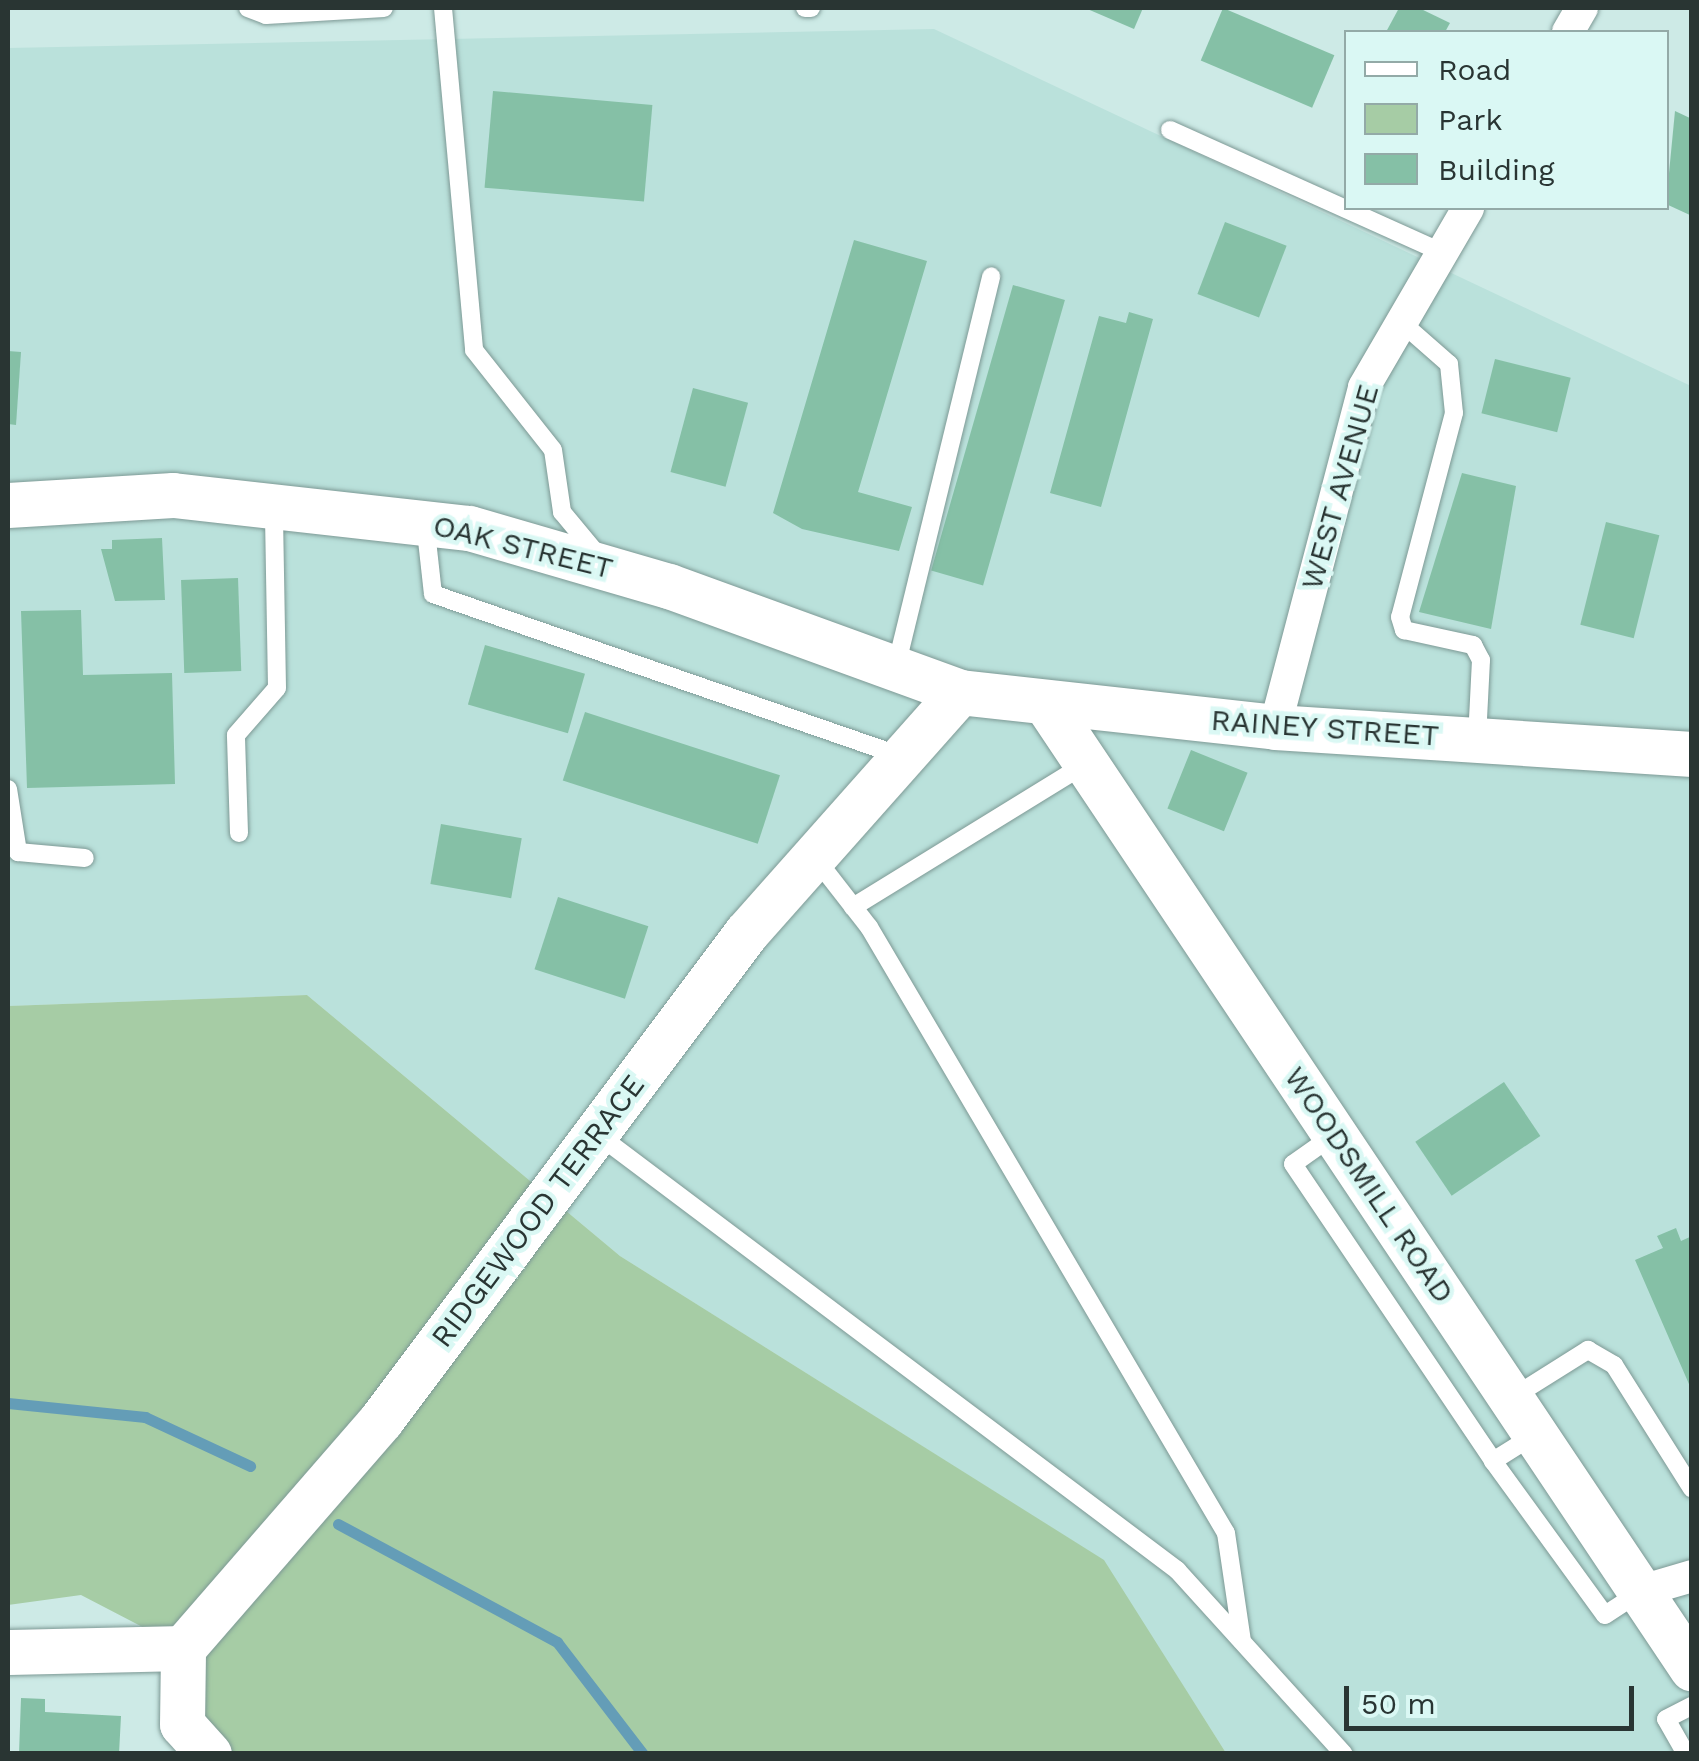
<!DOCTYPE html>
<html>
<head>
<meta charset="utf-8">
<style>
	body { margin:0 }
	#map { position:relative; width:1699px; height:1761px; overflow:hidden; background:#cdeae6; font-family:"Work Sans",sans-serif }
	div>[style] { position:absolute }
	.built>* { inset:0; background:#bae1db }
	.green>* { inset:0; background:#a6cca5 }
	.stream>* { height:11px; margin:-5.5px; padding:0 5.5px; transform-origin:5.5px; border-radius:5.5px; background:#649db7 }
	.building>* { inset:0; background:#85c0a6; transform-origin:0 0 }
	.roads { filter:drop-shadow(0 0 2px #7d9995) drop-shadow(0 0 2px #7d9995) }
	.lane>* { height:18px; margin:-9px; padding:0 9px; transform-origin:9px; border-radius:9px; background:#fff }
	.street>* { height:32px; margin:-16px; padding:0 16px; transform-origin:16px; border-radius:16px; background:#fff }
	.secondary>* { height:45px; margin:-22.5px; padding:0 22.5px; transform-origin:22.5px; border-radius:22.5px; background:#fff }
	span { translate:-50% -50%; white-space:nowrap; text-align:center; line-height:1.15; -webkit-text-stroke:9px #daf8f4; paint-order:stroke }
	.street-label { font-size:30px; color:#293533 }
	.frame { position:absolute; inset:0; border:10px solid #293533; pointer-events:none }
	.legend { position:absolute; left:1344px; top:30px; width:325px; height:180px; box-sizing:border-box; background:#daf8f4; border:2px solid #93aaa7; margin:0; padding:12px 18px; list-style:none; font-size:30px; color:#293533 }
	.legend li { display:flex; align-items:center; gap:20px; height:50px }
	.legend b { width:50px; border:2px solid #93aaa7 }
	.scale { position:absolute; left:1344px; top:1686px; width:290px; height:45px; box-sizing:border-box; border:5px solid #293533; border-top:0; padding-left:12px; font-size:30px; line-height:35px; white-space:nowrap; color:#293533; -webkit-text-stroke:8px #daf8f4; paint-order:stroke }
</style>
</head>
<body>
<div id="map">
	<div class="built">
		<i style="clip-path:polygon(934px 29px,1691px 386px,1691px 1753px,1226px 1753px,1103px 1560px,620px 1256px,307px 995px,8px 1006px,8px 48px)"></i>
	</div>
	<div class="green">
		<i style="clip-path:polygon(307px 995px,620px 1256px,1104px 1560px,1226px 1753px,209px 1753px,183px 1648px,81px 1595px,8px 1605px,8px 1006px)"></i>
	</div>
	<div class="stream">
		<i style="left:8px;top:1403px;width:138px;rotate:5.8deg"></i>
		<i style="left:145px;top:1417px;width:116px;rotate:25deg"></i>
		<i style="left:338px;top:1524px;width:249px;rotate:28.3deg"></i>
		<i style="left:557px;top:1642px;width:141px;rotate:52.5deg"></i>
	</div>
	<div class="building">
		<i style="clip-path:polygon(1085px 8px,1143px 8px,1134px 29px)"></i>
		<i style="left:1223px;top:8px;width:121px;height:57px;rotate:23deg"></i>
		<i style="clip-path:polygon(1399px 8px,1419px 8px,1450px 23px,1445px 32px,1386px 32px)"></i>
		<i style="left:493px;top:91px;width:160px;height:97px;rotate:5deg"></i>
		<i style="clip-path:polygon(1675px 111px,1692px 119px,1692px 216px,1666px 204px)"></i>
		<i style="left:1225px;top:222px;width:66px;height:77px;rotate:21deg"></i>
		<i style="clip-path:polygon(854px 240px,927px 261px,858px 492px,912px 507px,899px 551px,802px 529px,773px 513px)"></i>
		<i style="left:1013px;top:285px;width:54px;height:297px;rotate:16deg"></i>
		<i style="clip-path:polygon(1129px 312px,1153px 319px,1101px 507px,1050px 493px,1099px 316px,1126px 323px)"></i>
		<i style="clip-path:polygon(8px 351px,21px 352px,16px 425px,8px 424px)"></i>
		<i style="left:1495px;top:359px;width:78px;height:56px;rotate:14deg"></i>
		<i style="left:693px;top:388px;width:57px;height:87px;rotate:15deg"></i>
		<i style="clip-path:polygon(1462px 473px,1516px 486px,1491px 629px,1419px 612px)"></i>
		<i style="left:1606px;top:522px;width:55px;height:106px;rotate:14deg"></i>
		<i style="clip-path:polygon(162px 538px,165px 600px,115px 601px,101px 549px,112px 549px,112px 540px)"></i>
		<i style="left:238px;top:578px;width:93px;height:57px;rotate:88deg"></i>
		<i style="clip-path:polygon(81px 610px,83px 675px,172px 673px,175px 784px,27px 788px,21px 611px)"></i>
		<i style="left:485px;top:645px;width:104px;height:62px;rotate:16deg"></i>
		<i style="left:585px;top:712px;width:205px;height:72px;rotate:18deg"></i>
		<i style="left:1191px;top:750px;width:61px;height:63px;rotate:22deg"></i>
		<i style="left:441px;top:824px;width:82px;height:61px;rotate:10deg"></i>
		<i style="left:558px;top:897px;width:95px;height:76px;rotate:18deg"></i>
		<i style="left:1504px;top:1082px;width:65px;height:107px;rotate:56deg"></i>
		<i style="clip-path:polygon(1676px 1228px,1681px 1241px,1692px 1236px,1692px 1391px,1635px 1260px,1663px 1248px,1657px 1236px)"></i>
		<i style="clip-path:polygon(21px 1698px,45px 1699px,45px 1712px,121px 1716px,119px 1754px,19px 1754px)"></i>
	</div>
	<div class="roads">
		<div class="lane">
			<i style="left:248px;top:8px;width:19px;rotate:21deg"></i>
			<i style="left:266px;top:15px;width:118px;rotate:-3.4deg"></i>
			<i style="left:443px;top:8px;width:343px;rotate:84.8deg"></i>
			<i style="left:474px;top:350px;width:127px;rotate:51.7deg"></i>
			<i style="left:553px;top:450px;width:63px;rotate:81.7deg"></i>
			<i style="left:562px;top:512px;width:53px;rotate:50.3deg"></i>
			<i style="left:805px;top:8px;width:6px"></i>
			<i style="left:1170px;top:130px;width:298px;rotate:24.2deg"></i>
			<i style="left:1401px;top:322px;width:64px;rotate:41.2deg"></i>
			<i style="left:1449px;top:364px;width:49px;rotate:84.2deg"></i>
			<i style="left:1454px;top:413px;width:211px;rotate:104.8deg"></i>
			<i style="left:1400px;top:617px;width:14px;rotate:73deg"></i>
			<i style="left:1404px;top:630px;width:71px;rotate:12.3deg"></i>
			<i style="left:1473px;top:645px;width:17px;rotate:62deg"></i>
			<i style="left:1481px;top:660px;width:78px;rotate:92.9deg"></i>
			<i style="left:425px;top:522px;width:72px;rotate:83.7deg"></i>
			<i style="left:433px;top:594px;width:496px;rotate:19.1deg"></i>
			<i style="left:896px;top:667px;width:402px;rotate:-76.3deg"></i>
			<i style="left:8px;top:789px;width:64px;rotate:81deg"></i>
			<i style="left:18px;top:852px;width:67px;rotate:5.1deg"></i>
			<i style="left:239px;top:833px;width:98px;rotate:-91.8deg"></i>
			<i style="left:236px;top:735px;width:62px;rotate:-48.9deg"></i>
			<i style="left:277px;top:688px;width:179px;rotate:-91deg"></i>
			<i style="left:816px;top:859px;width:86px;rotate:52.1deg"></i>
			<i style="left:869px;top:927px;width:703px;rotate:59.5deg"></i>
			<i style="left:1226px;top:1533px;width:109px;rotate:81.6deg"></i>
			<i style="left:853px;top:907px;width:273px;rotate:-31.6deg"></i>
			<i style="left:597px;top:1134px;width:726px;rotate:36.93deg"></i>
			<i style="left:1177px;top:1570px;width:248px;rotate:47.8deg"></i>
			<i style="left:1334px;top:1135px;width:50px;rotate:144.7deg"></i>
			<i style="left:1293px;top:1164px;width:358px;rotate:56deg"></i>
			<i style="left:1513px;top:1397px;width:89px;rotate:-32.1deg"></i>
			<i style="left:1588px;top:1350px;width:30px;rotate:30deg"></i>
			<i style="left:1614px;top:1365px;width:146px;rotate:57.8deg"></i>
			<i style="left:1536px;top:1434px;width:51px;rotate:147.9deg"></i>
			<i style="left:1493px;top:1461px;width:190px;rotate:54deg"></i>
			<i style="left:1605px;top:1615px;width:42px;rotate:-33.3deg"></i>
			<i style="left:1686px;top:1754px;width:40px;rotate:-119.7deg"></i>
			<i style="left:1666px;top:1719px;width:29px;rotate:-27deg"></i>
		</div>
		<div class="street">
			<i style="left:1568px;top:32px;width:28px;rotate:-60deg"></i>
			<i style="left:1275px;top:727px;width:351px;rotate:-75.3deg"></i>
			<i style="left:1364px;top:387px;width:207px;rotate:-59.8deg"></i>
			<i style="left:1641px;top:1591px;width:53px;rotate:-16.4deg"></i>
		</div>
		<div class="secondary">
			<i style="left:8px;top:505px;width:165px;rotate:-3.5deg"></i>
			<i style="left:173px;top:495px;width:298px;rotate:6.4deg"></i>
			<i style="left:469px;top:528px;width:208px;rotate:16.2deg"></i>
			<i style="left:669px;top:586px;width:310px;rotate:20deg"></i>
			<i style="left:960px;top:692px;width:317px;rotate:6.3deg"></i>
			<i style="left:1275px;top:727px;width:418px;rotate:3.7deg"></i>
			<i style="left:1045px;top:702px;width:1163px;rotate:56.21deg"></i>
			<i style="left:8px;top:1652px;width:175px;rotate:-1.3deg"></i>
			<i style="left:209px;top:1754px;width:40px;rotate:-132deg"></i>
			<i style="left:182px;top:1724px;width:76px;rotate:-89.2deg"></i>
			<i style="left:183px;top:1648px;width:302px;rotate:-49deg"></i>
			<i style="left:381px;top:1420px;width:609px;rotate:-53.15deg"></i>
			<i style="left:746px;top:933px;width:322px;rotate:-48.4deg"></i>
		</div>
	</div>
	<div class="street-label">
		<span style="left:1340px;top:487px;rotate:-74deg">WEST AVENUE</span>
		<span style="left:523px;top:547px;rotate:14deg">OAK STREET</span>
		<span style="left:1325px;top:728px;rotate:4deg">RAINEY STREET</span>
		<span style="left:1369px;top:1185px;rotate:56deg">WOODSMILL ROAD</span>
		<span style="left:538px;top:1211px;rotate:-53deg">RIDGEWOOD TERRACE</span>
	</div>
	<div class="frame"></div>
	<ul class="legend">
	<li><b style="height:12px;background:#fff"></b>Road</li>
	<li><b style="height:28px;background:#a6cca5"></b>Park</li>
	<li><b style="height:28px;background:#85c0a6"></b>Building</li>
	</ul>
	<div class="scale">50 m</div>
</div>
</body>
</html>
